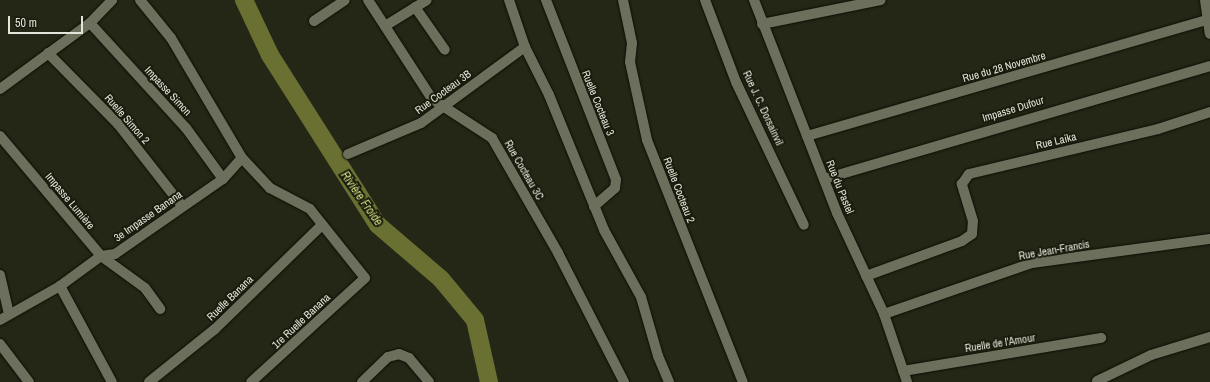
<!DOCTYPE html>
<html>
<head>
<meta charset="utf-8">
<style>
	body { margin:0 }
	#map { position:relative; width:1210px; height:382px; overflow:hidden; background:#242616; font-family:"Archivo Narrow",sans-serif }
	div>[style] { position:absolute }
	.river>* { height:18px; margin:-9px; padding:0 9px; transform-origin:9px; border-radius:9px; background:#6a7032 }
	.roads { filter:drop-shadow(0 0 1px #0d0e02) drop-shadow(0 0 1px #0d0e02) }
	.minor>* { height:10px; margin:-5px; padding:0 5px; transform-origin:5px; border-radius:5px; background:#6d6f5d }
	.tertiary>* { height:10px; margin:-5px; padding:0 5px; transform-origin:5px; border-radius:5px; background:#6d6f5d }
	span { translate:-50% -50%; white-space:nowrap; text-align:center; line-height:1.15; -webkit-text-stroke:4px #1a1c0d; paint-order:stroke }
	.street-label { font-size:11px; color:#e3e5da }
	.water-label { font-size:12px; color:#d4de83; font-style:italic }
	.scale { position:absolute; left:8px; top:16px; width:75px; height:18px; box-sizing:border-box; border:2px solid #e3e5da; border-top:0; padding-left:5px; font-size:12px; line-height:14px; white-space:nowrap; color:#e3e5da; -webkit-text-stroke:3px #1a1c0d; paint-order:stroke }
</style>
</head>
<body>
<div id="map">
	<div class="river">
		<i style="left:244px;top:0;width:61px;rotate:64.7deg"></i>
		<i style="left:270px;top:55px;width:201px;rotate:57.6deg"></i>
		<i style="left:378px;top:225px;width:83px;rotate:40.6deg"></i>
		<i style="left:441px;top:279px;width:53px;rotate:50.3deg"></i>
		<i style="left:475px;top:320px;width:64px;rotate:77.3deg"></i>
	</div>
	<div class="roads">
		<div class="minor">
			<i style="left:140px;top:0;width:49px;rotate:50.8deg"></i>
			<i style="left:171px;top:38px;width:139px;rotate:59.4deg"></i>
			<i style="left:242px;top:158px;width:41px;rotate:47deg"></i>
			<i style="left:270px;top:188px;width:45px;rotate:27.7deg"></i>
			<i style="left:310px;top:209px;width:88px;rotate:51.4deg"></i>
			<i style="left:365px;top:278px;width:154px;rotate:137.6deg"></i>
			<i style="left:368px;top:0;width:118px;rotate:57.1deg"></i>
			<i style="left:432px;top:99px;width:72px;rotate:33deg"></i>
			<i style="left:492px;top:138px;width:133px;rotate:60.1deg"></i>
			<i style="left:558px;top:253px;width:145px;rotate:62.9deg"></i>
			<i style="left:509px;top:0;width:50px;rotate:71.2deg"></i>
			<i style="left:525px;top:47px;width:54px;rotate:63.4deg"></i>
			<i style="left:549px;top:95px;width:146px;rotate:67.8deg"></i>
			<i style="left:604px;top:230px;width:77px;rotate:61.1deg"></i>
			<i style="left:641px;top:297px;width:61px;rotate:73.9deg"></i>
			<i style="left:658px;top:356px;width:28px;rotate:67deg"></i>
			<i style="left:546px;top:0;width:193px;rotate:68.7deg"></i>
			<i style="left:616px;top:180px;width:8px;rotate:97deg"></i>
			<i style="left:615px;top:188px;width:28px;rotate:139deg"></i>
			<i style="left:623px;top:0;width:44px;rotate:78.2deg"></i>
			<i style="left:632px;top:43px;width:19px;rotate:96deg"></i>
			<i style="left:630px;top:62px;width:80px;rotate:77.7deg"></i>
			<i style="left:647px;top:140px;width:260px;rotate:68.4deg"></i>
			<i style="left:705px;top:0;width:88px;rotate:69.3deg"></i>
			<i style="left:736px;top:82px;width:158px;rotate:64.6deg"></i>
			<i style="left:754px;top:0;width:229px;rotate:68.7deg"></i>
			<i style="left:837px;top:213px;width:111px;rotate:65deg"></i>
			<i style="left:884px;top:314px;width:72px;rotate:71.3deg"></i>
			<i style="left:415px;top:7px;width:52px;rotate:55.1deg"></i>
			<i style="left:314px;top:21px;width:37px;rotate:-34deg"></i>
			<i style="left:90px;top:23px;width:142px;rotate:47.6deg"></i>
			<i style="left:186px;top:128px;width:63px;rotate:54deg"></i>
			<i style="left:762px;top:24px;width:121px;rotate:-11.4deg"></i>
			<i style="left:385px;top:26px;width:49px;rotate:-31.8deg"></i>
			<i style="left:48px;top:53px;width:100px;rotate:45.4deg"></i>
			<i style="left:118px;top:124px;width:104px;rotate:52deg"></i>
			<i style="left:0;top:89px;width:112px;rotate:-36.3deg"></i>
			<i style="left:90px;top:23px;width:32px;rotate:-46deg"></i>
			<i style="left:0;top:136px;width:157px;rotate:49.9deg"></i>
			<i style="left:101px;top:256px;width:54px;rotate:36deg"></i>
			<i style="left:145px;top:288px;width:26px;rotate:54deg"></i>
			<i style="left:807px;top:136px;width:416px;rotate:-16.2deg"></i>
			<i style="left:348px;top:154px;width:79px;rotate:-23deg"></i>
			<i style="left:421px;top:123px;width:129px;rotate:-36.2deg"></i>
			<i style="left:824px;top:179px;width:402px;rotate:-16.3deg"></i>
			<i style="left:0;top:275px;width:39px;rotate:77deg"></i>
			<i style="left:866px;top:276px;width:102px;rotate:-20deg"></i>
			<i style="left:962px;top:241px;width:12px;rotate:-35deg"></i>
			<i style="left:972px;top:234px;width:13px;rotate:-86deg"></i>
			<i style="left:973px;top:221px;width:39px;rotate:-107deg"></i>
			<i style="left:962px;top:184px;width:12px;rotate:-55deg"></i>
			<i style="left:969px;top:174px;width:194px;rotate:-13.4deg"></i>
			<i style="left:1158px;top:129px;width:55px;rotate:-18.1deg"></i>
			<i style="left:60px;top:286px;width:109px;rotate:61.6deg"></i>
			<i style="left:884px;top:314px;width:157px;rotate:-19deg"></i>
			<i style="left:1032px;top:263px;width:180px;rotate:-7.7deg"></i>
			<i style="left:0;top:320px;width:69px;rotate:-29.5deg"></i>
			<i style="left:60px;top:286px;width:51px;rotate:-36.2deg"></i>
			<i style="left:101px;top:256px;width:14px;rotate:-8deg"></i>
			<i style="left:115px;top:254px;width:131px;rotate:-34.8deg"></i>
			<i style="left:223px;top:179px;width:28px;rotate:-48deg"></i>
			<i style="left:0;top:344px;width:48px;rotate:52.7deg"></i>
			<i style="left:903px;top:371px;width:201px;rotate:-9.5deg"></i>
			<i style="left:1097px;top:381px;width:60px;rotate:-25.7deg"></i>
			<i style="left:1151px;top:355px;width:62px;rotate:-17deg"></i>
			<i style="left:149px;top:382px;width:85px;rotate:-38.8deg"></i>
			<i style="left:215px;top:329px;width:149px;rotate:-44.2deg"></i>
			<i style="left:362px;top:382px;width:36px;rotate:-44deg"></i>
			<i style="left:388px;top:357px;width:11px;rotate:-15deg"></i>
			<i style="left:399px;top:354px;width:11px;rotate:22deg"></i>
			<i style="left:409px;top:358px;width:31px;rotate:50deg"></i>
		</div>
		<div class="tertiary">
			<i style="left:1205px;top:0;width:34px;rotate:82deg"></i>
		</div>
	</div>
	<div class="street-label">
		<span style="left:1004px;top:67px;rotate:-16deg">Rue du 28 Novembre</span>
		<span style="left:168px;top:91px;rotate:47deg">Impasse Simon</span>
		<span style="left:443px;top:92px;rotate:-36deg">Rue Cocteau 3B</span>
		<span style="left:598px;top:103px;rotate:68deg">Ruelle Cocteau 3</span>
		<span style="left:763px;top:108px;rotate:65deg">Rue J. C. Dorsainvil</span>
		<span style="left:1013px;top:109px;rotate:-17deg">Impasse Dufour</span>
		<span style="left:127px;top:119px;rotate:49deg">Ruelle Simon 2</span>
		<span style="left:1056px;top:141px;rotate:-13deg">Rue Laika</span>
		<span style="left:524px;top:170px;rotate:60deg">Rue Cocteau 3C</span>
		<span style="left:840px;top:187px;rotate:68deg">Rue du Pastel</span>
		<span style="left:679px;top:190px;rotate:69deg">Ruelle Cocteau 2</span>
		<span style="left:70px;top:201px;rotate:50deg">Impasse Lumière</span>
		<span style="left:148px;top:216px;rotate:-35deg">3e Impasse Banana</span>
		<span style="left:1054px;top:250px;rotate:-10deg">Rue Jean-Francis</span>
		<span style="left:230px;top:298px;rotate:-44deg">Ruelle Banana</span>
		<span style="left:301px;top:321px;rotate:-43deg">1re Ruelle Banana</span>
		<span style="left:1000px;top:343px;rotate:-9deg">Ruelle de l'Amour</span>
	</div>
	<div class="water-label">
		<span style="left:361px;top:199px;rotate:55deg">Rivière Froide</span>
	</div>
	<div class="scale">50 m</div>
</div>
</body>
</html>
